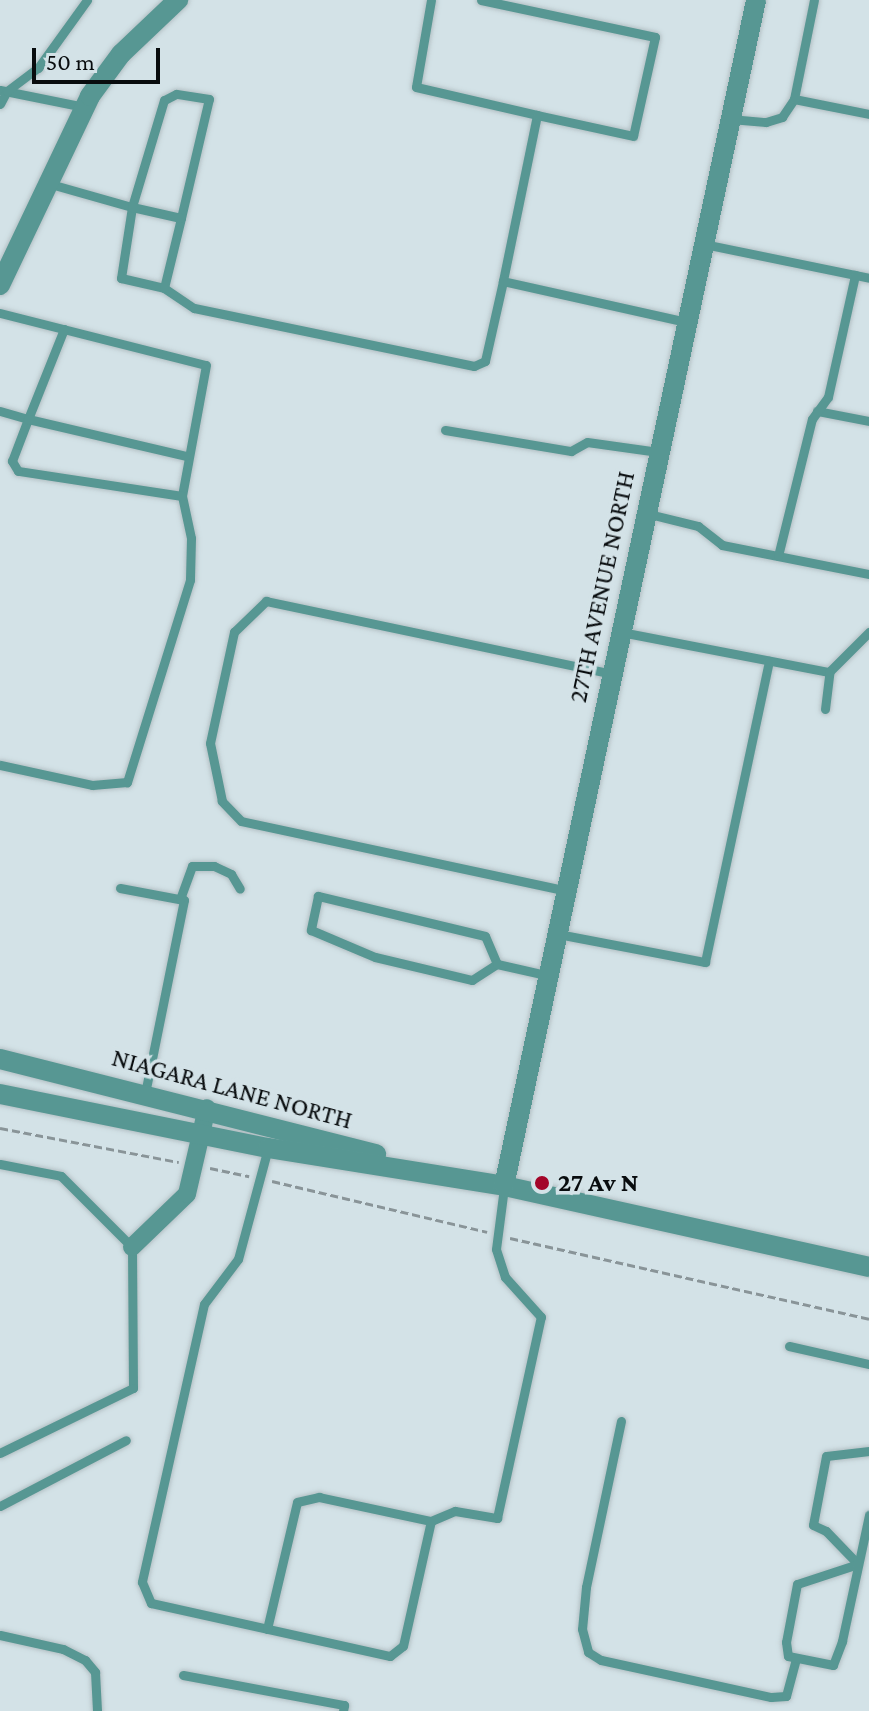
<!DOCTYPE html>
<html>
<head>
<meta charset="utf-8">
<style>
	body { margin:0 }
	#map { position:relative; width:869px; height:1711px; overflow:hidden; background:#d3e2e7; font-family:"Crimson Pro",serif }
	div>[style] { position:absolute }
	.path>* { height:3px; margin-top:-1.5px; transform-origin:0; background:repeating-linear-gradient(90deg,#899498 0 8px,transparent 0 12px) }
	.roads { filter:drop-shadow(0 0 2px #b3c0c4) drop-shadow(0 0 2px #b3c0c4) }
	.service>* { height:9px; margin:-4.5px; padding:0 4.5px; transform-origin:4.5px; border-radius:4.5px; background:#579793 }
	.minor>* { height:18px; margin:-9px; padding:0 9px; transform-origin:9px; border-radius:9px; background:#579793 }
	.tertiary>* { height:20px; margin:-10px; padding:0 10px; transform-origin:10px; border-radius:10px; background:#579793 }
	.dots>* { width:22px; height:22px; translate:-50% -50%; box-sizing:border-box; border:4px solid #d3e2e7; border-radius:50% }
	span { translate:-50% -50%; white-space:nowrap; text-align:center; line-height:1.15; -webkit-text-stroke:7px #d3e2e7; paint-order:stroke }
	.street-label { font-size:26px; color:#080c0e }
	.poi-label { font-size:26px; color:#080c0e; font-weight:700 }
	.left { translate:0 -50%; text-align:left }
	.scale { position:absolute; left:32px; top:48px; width:128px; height:36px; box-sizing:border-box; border:4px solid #080c0e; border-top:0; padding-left:10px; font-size:24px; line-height:28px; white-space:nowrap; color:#080c0e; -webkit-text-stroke:6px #d3e2e7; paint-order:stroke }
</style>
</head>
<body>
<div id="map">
	<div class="path">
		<i style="left:0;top:1128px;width:182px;rotate:10.8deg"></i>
		<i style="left:210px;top:1168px;width:40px;rotate:12deg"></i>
		<i style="left:272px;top:1181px;width:221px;rotate:13.3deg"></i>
		<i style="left:510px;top:1238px;width:368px;rotate:12.7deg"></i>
	</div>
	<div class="roads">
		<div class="service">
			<i style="left:431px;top:0;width:88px;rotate:99.8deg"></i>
			<i style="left:416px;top:87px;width:124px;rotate:13deg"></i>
			<i style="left:537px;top:115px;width:169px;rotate:101.6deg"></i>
			<i style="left:503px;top:281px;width:188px;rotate:12.6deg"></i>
			<i style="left:481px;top:0;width:178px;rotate:12deg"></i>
			<i style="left:655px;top:37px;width:101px;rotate:102.5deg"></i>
			<i style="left:633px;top:136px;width:98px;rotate:-167.7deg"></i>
			<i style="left:0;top:90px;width:86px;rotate:11.4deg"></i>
			<i style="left:794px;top:99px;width:76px;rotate:11.3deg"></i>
			<i style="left:0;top:104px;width:15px;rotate:-62deg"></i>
			<i style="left:7px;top:91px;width:39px;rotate:-37deg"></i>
			<i style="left:38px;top:68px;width:84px;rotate:-54.2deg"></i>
			<i style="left:730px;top:119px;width:36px;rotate:5deg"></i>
			<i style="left:766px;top:122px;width:17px;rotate:-17deg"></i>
			<i style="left:782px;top:117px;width:22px;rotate:-56deg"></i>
			<i style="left:794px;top:99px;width:101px;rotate:-78.6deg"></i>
			<i style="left:47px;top:183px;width:88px;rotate:15.8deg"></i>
			<i style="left:132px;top:207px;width:72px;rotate:98.8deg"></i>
			<i style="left:121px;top:278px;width:44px;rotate:13.1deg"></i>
			<i style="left:164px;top:288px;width:36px;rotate:34deg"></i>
			<i style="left:194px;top:308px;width:286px;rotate:11.7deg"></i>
			<i style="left:474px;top:366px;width:12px;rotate:-24deg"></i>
			<i style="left:485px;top:361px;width:82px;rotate:-77.3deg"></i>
			<i style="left:704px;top:244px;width:168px;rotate:11.6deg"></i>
			<i style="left:164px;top:288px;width:72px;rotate:-76.3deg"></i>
			<i style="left:181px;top:218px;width:122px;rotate:-76.8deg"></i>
			<i style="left:209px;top:99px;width:33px;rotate:-171deg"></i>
			<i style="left:176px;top:94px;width:13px;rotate:153deg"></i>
			<i style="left:164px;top:100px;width:112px;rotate:106.7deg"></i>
			<i style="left:132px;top:207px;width:50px;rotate:12.7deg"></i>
			<i style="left:0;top:313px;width:212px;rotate:14.2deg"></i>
			<i style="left:206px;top:365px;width:133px;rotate:100.4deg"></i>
			<i style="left:182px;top:496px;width:43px;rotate:77.9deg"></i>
			<i style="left:191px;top:538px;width:42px;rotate:91.4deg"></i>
			<i style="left:190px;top:580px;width:212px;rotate:107.3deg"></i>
			<i style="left:127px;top:782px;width:35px;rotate:175deg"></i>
			<i style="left:92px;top:785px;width:94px;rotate:-167.7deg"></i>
			<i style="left:0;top:411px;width:29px;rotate:16deg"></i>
			<i style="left:28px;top:419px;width:97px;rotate:-68.2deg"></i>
			<i style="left:817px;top:411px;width:53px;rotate:10.9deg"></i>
			<i style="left:445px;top:430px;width:128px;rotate:9.5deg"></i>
			<i style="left:571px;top:451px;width:18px;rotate:-29deg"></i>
			<i style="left:587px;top:442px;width:72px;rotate:8deg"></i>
			<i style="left:182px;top:496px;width:166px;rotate:-171.3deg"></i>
			<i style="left:18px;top:471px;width:12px;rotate:-121deg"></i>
			<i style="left:12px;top:461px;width:45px;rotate:-69.1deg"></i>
			<i style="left:28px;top:419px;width:162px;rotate:13.2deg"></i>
			<i style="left:645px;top:513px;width:55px;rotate:13.8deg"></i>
			<i style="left:698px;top:526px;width:31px;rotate:38deg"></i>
			<i style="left:722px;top:545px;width:150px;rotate:11.2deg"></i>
			<i style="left:778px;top:556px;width:141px;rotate:-76.1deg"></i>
			<i style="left:812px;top:419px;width:27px;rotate:-54deg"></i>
			<i style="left:828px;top:397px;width:125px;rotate:-77.5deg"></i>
			<i style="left:621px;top:632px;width:212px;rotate:10.9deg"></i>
			<i style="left:829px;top:672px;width:57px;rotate:-45deg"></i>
			<i style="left:825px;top:709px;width:38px;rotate:-83deg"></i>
			<i style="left:120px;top:888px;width:65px;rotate:10.6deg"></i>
			<i style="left:184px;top:900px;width:197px;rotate:101.4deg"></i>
			<i style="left:563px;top:890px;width:329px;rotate:-167.9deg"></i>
			<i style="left:241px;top:821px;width:28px;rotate:-134deg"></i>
			<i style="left:222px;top:801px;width:59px;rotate:-101.7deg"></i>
			<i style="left:210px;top:743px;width:114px;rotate:-77.8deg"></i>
			<i style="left:234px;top:632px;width:45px;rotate:-44.1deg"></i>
			<i style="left:266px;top:601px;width:353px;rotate:11.9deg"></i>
			<i style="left:180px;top:899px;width:35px;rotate:-70deg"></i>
			<i style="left:192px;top:866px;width:22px"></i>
			<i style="left:214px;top:866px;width:19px;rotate:25deg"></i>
			<i style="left:231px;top:874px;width:17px;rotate:59deg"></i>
			<i style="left:558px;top:934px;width:150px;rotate:10.8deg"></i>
			<i style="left:705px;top:962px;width:308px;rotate:-78deg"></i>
			<i style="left:497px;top:964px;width:30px;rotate:-113deg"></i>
			<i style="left:485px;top:936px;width:172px;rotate:-166.5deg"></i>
			<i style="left:318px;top:896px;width:35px;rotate:102deg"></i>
			<i style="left:311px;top:930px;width:69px;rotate:22.9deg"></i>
			<i style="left:375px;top:957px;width:100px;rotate:13.3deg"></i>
			<i style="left:472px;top:980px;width:30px;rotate:-33deg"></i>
			<i style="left:497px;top:964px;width:54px;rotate:12.8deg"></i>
			<i style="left:268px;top:1148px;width:115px;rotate:105.1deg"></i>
			<i style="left:238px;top:1259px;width:56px;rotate:127.1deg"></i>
			<i style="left:204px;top:1304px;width:285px;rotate:102.6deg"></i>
			<i style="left:142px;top:1582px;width:23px;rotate:67deg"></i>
			<i style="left:151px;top:1603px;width:245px;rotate:12.5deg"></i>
			<i style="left:390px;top:1656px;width:16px;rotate:-38deg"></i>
			<i style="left:403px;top:1646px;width:128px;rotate:-77.4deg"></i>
			<i style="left:431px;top:1521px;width:26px;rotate:-23deg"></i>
			<i style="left:455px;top:1511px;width:43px;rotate:9.5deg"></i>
			<i style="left:497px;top:1518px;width:206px;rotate:-77.7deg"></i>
			<i style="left:541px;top:1317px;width:54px;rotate:-132deg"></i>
			<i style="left:505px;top:1277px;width:29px;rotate:-108deg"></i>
			<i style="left:496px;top:1249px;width:63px;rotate:-82.6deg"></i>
			<i style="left:0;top:1164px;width:62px;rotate:11.1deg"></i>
			<i style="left:61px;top:1176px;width:100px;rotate:45deg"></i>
			<i style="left:132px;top:1247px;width:141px;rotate:89.6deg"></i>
			<i style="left:133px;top:1388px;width:148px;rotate:154deg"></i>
			<i style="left:789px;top:1346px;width:82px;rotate:12.7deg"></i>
			<i style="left:621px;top:1421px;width:170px;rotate:101.9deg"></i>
			<i style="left:586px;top:1587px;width:42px;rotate:95.4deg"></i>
			<i style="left:582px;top:1629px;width:24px;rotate:75deg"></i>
			<i style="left:588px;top:1652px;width:15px;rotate:32deg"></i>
			<i style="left:601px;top:1660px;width:174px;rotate:12.3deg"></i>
			<i style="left:771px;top:1697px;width:15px;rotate:-4deg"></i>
			<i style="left:786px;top:1696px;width:39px;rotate:-75deg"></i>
			<i style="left:869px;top:1451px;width:43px;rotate:173.4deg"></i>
			<i style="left:826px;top:1456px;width:70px;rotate:100.7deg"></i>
			<i style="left:813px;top:1525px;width:14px;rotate:25deg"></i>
			<i style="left:826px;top:1531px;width:46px;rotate:45.9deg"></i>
			<i style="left:858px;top:1564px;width:64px;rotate:161.8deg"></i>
			<i style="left:797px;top:1584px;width:59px;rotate:100.7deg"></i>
			<i style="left:786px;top:1642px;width:14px;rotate:82deg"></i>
			<i style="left:788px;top:1656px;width:46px;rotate:11.3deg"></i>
			<i style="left:833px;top:1665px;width:26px;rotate:-69deg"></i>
			<i style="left:842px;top:1641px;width:129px;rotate:-77.9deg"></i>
			<i style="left:0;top:1506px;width:142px;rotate:-27.6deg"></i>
			<i style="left:267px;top:1629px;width:130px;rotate:-76.7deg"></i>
			<i style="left:297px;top:1502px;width:23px;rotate:-13deg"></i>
			<i style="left:319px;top:1497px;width:115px;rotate:12.1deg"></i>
			<i style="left:0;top:1635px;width:65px;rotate:12.5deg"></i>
			<i style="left:63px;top:1649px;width:25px;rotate:27deg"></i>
			<i style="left:85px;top:1660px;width:16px;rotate:50deg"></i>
			<i style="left:95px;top:1672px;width:39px;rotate:87deg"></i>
			<i style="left:183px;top:1675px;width:164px;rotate:10.6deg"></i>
			<i style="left:344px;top:1705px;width:6px;rotate:99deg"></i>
		</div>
		<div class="minor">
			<i style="left:132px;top:1247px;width:76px;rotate:-43.9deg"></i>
			<i style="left:187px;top:1194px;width:88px;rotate:-76.9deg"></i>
		</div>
		<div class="tertiary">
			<i style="left:0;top:285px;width:209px;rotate:-64.5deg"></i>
			<i style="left:90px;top:96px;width:52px;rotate:-53.6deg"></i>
			<i style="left:121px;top:54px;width:79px;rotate:-43.5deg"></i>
			<i style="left:0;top:1059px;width:388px;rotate:14.2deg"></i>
			<i style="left:0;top:1094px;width:273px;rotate:11.4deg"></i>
			<i style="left:268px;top:1148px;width:239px;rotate:9.1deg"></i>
			<i style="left:504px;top:1186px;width:374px;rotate:12.5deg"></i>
			<i style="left:504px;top:1186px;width:1212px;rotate:-78deg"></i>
		</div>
	</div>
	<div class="dots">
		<i style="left:542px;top:1183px;background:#a30529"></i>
	</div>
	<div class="street-label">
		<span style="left:602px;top:587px;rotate:-78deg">27TH AVENUE NORTH</span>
		<span style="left:232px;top:1089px;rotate:15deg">NIAGARA LANE NORTH</span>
	</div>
	<div class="poi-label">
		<span class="left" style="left:558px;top:1183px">27 Av N</span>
	</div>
	<div class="scale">50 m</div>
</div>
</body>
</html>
